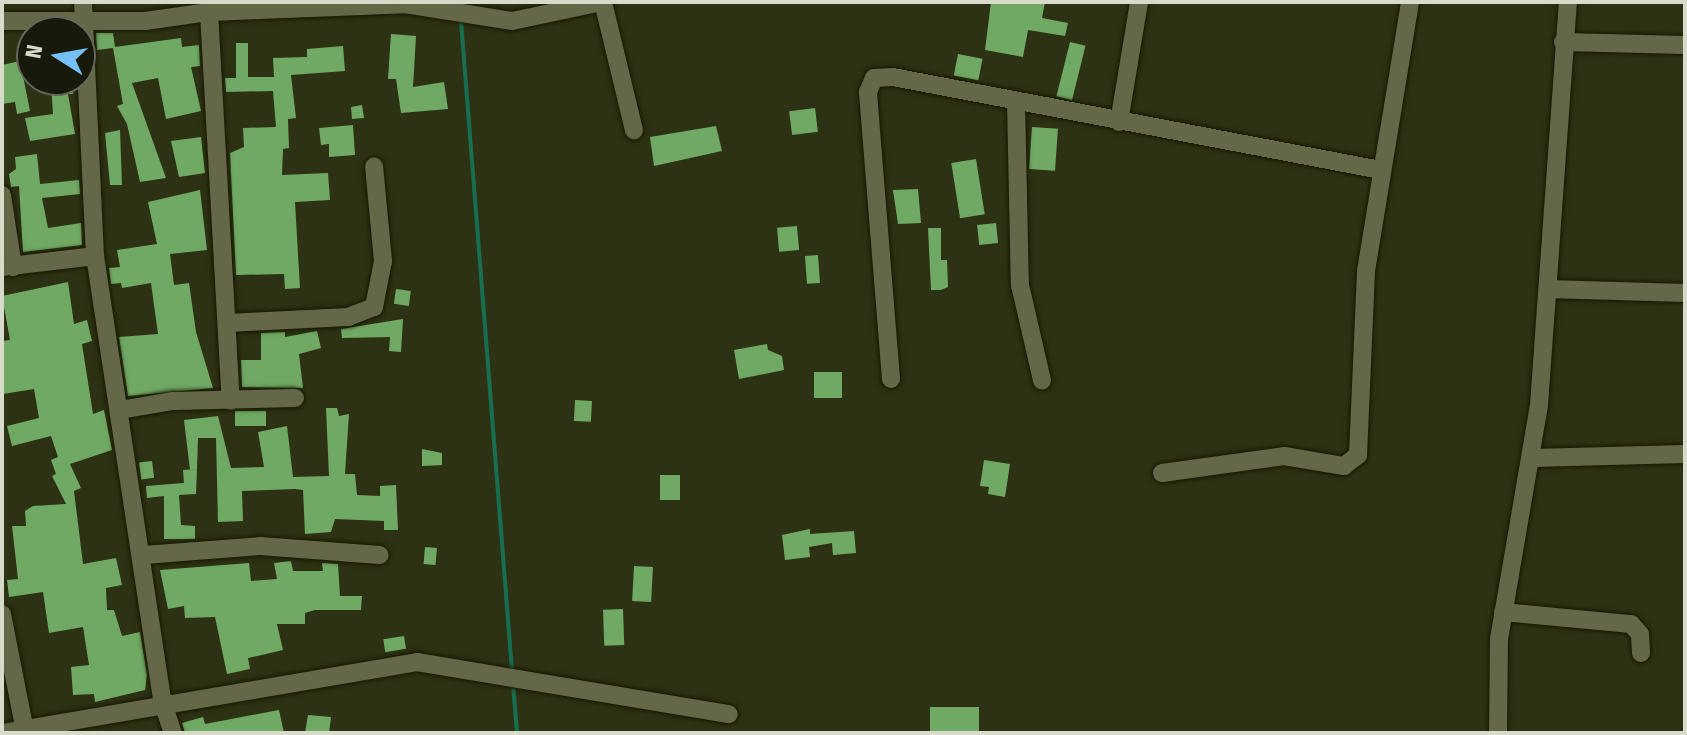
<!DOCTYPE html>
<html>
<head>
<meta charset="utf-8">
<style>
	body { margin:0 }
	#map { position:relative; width:1687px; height:735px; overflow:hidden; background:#2e3214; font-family:"Fira Sans Condensed",sans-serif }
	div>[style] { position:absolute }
	.stream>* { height:4px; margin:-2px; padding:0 2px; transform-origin:2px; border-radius:2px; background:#176e51 }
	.building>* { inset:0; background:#70a964; transform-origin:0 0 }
	.roads { filter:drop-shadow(0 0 2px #171900) drop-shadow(0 0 2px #171900) }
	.street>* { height:18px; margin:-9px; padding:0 9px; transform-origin:9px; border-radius:9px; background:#646848 }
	span { translate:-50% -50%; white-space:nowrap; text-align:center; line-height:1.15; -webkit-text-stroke:8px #17190b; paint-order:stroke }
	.frame { position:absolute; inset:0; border:4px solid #d8dbc9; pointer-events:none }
	.north { position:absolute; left:16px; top:16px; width:80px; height:80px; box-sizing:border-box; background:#17190b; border:2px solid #646757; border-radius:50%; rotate:281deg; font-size:22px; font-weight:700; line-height:32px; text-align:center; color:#d8dbc9 }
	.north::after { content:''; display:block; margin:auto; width:28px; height:36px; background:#75c0f6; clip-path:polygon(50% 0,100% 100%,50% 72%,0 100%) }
</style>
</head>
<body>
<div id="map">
	<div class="stream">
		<i style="left:461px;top:21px;width:652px;rotate:85.51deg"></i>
		<i style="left:513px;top:684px;width:49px;rotate:85.3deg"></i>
	</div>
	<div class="building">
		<i style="clip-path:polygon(991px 2px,1045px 2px,1042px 18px,1068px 23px,1065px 36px,1028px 30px,1023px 57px,985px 50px)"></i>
		<i style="clip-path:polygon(96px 33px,113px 33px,115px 47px,181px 38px,182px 47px,199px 45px,200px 66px,191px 67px,201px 111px,166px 119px,158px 78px,132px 83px,166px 178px,140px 182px,127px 124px,117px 106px,123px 104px,113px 48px,97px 50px)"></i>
		<i style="clip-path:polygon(391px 34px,416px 36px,413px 87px,444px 82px,448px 109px,401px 113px,396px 79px,388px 79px)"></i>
		<i style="left:1070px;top:42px;width:16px;height:56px;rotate:14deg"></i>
		<i style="clip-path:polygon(236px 43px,248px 43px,248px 77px,274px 77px,273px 58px,307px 57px,307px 49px,343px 46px,345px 71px,291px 75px,296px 118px,288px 119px,289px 148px,283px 149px,282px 175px,328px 173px,330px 200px,295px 202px,300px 288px,285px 289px,284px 274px,236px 275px,230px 153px,244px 147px,243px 128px,276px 127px,273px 91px,226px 92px,225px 78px,236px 78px)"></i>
		<i style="left:958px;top:54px;width:25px;height:22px;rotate:11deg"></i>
		<i style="clip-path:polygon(29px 59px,32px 74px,23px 76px,30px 111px,17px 114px,15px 102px,2px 104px,2px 65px)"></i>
		<i style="clip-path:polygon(72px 82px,73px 94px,68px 94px,75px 134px,30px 141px,25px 118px,53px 114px,51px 84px)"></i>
		<i style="clip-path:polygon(362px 105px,364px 118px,352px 119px,351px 107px)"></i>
		<i style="left:815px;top:108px;width:24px;height:26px;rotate:83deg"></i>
		<i style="clip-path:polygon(353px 125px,355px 155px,329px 157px,329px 144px,321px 145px,319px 128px)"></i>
		<i style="clip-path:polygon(716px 126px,722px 151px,654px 166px,650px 137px)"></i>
		<i style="left:1032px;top:127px;width:26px;height:42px;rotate:4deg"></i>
		<i style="clip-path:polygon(120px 130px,122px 185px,110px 185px,105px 133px)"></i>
		<i style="clip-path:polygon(201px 137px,205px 173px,179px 177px,171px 141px)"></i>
		<i style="clip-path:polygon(37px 154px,40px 184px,79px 180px,80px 194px,42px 198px,48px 228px,81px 223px,82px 245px,23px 252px,19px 186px,11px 187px,9px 174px,16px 169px,15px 157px)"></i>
		<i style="left:976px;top:159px;width:56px;height:25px;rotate:81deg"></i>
		<i style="clip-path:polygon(918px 189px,921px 223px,898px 224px,893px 190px)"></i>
		<i style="clip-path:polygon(200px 190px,207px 250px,170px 254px,174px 285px,189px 283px,196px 332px,213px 388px,128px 396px,119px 337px,158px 334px,151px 283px,122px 288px,121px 283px,111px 284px,109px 268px,120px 267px,117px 250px,157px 244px,148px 202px)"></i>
		<i style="left:996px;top:223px;width:20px;height:19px;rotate:84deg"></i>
		<i style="left:797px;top:226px;width:24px;height:20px;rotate:85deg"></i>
		<i style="clip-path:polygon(928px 228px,941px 228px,941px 260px,947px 260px,948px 287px,941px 290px,931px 290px)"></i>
		<i style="left:818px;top:255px;width:28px;height:13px;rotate:86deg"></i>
		<i style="clip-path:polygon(68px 282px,74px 324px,87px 320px,92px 341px,82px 344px,93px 414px,104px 410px,112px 450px,70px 464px,81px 488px,74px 491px,83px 564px,116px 558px,122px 585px,106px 588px,107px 610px,114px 610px,122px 636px,140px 632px,147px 675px,145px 690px,95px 702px,94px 694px,73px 695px,71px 667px,89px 665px,83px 627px,49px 633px,43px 592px,9px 597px,7px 580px,18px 579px,12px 526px,26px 526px,25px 511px,33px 506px,66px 504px,52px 476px,56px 474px,51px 460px,58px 457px,51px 436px,12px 446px,7px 426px,39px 418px,34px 389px,3px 394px,2px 341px,10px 340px,2px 296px)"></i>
		<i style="left:396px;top:289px;width:15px;height:15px;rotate:8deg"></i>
		<i style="clip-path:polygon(403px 319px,401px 352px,389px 351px,390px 337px,342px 338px,341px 329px)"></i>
		<i style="clip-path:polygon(317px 331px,321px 348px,299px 354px,303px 388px,242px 387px,241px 360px,261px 360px,261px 333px,285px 332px,285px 337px)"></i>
		<i style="clip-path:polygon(767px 344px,768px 350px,782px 356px,784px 370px,739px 379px,734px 350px)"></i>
		<i style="left:814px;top:372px;width:28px;height:26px"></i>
		<i style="left:575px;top:400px;width:17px;height:21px;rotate:3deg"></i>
		<i style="clip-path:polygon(326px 408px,337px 408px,339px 416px,349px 414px,345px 474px,355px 474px,357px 495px,380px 496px,380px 486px,396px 485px,398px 530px,384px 530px,384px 521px,335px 519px,331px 532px,305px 534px,303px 490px,295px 489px,242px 491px,243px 521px,218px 522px,216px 438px,198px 438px,197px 469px,190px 470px,184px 420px,218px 416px,231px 468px,264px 467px,258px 432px,287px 426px,293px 477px,329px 476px)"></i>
		<i style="left:235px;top:411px;width:31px;height:15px"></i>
		<i style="clip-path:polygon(422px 449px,442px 453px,442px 465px,422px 466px)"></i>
		<i style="clip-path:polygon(984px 460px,1010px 464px,1005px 497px,988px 494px,989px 487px,980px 486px)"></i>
		<i style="left:152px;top:461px;width:17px;height:13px;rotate:83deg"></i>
		<i style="clip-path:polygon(197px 469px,196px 494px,179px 495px,181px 525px,195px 526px,195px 539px,164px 539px,164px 496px,147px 498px,146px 486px,184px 483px,183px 470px)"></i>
		<i style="left:660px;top:475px;width:20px;height:25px"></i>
		<i style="clip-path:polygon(810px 529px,810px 534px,854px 531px,856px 553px,833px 555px,832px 543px,809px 547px,810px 557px,785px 560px,782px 535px)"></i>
		<i style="left:425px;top:547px;width:12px;height:17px;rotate:5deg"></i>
		<i style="clip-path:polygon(291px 561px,293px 571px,323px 571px,322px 563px,338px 564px,340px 596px,362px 596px,361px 610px,315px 610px,305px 613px,305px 624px,277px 624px,283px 650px,248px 658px,250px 669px,227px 674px,215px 617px,185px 618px,184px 606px,168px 609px,160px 570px,249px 563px,251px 581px,277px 579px,274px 563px)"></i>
		<i style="left:634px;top:566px;width:19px;height:35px;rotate:3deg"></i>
		<i style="left:623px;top:609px;width:36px;height:20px;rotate:88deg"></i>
		<i style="left:404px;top:636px;width:13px;height:21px;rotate:81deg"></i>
		<i style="left:930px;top:707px;width:49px;height:26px"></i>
		<i style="clip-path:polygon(279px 710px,284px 733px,185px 733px,182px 723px,203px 717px,205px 724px)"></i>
		<i style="clip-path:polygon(308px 715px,331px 717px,329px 733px,305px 733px)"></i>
	</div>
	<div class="roads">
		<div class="street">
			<i style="left:83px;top:2px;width:254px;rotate:87.3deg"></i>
			<i style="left:95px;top:256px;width:452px;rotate:81.4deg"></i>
			<i style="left:163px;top:703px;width:32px;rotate:72deg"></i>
			<i style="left:603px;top:2px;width:132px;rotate:76.4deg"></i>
			<i style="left:209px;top:12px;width:389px;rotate:86.8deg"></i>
			<i style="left:2px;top:21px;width:143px"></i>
			<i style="left:145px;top:21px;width:65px;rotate:-8deg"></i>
			<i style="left:209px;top:12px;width:196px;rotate:-2.3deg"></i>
			<i style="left:405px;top:4px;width:108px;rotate:9deg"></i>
			<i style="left:512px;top:21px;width:92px;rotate:-11.9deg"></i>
			<i style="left:1563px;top:42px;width:122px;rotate:1.4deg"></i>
			<i style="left:1016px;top:101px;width:184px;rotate:88.8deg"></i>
			<i style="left:1020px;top:285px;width:98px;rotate:77deg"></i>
			<i style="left:1119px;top:122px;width:122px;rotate:-80.5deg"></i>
			<i style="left:2px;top:195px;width:73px;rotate:81.3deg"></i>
			<i style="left:2px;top:267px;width:94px;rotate:-6.7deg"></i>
			<i style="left:1548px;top:289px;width:137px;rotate:1.7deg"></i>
			<i style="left:227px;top:323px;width:121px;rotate:-2.8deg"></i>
			<i style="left:348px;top:317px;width:28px;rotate:-21deg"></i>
			<i style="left:374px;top:307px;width:47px;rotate:-78.9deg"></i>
			<i style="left:383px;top:261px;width:95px;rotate:-95.4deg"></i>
			<i style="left:891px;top:379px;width:288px;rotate:-94.6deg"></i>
			<i style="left:868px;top:92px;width:15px;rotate:-67deg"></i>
			<i style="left:874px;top:78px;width:19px;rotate:-3deg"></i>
			<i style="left:893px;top:77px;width:497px;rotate:10.8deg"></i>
			<i style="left:120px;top:410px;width:54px;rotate:-9.6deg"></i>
			<i style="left:173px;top:401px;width:122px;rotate:-1.4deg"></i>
			<i style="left:1532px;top:458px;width:153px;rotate:-1.5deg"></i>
			<i style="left:1162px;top:473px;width:123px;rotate:-7.9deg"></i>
			<i style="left:1284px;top:456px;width:61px;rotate:9.5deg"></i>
			<i style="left:1344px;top:466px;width:18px;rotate:-38deg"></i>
			<i style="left:1358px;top:455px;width:184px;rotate:-87.5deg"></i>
			<i style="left:1366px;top:271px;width:273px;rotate:-80.7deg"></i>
			<i style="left:144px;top:555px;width:116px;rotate:-4.4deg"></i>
			<i style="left:260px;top:546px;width:120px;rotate:4.3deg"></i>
			<i style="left:1503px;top:612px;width:129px;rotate:5.4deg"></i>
			<i style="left:1631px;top:624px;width:13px;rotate:48deg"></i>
			<i style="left:1640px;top:634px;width:19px;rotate:87deg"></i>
			<i style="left:2px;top:614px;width:114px;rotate:78.9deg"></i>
			<i style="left:2px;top:733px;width:421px;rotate:-9.7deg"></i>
			<i style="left:417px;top:662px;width:316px;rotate:9.5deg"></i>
			<i style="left:1498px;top:733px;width:94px;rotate:-89.4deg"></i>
			<i style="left:1499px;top:639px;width:237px;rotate:-80.3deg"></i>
			<i style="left:1539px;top:405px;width:404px;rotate:-85.9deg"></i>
		</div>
	</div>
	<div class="frame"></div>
	<div class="north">N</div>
</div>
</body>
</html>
